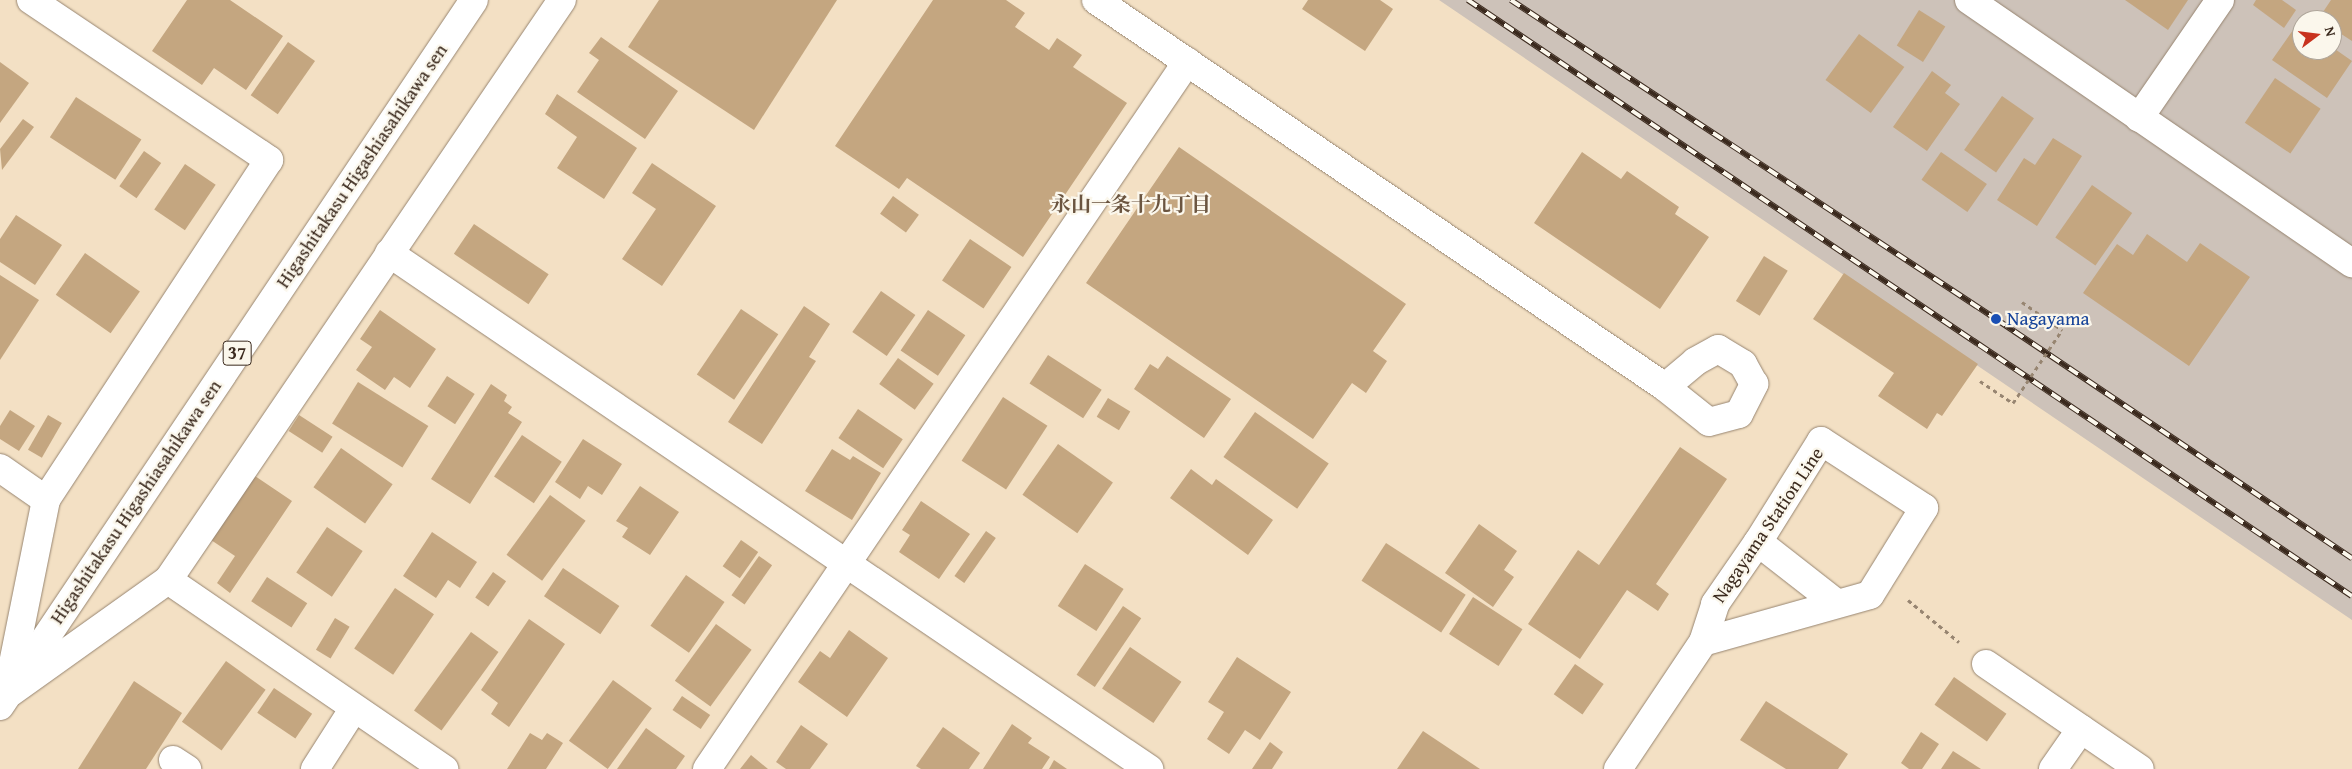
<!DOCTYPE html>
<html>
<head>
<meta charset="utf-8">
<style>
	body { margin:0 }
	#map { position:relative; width:2352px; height:769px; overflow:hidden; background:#f3e0c4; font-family:"Gentium Book Plus","Noto Serif JP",serif }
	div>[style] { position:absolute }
	.industrial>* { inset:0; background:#cdc2b9 }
	.building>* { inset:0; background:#c4a680; transform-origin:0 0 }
	.path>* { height:3px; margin-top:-1.5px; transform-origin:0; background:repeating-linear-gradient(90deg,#978571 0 4px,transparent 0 8px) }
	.roads { filter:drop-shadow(0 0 1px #978571) drop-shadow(0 0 1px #978571) }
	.minor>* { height:28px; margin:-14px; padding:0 14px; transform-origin:14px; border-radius:14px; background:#fff }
	.major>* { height:28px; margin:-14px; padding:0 14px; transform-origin:14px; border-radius:14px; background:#fff }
	.rail>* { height:5.5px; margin-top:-2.75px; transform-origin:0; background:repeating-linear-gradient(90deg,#fbf7ec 0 11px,#3b2a1e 0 22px); box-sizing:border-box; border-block:1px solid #3b2a1e }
	.path-bridge>* { height:3px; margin-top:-1.5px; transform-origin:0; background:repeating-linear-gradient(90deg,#978571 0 4px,transparent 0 8px) }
	.dots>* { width:14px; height:14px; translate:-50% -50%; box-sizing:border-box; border:2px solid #fbf7ec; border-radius:50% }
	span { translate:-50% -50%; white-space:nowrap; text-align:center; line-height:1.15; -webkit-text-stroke:4.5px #fbf7ec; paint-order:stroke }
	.shield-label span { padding:1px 4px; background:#fbf7ec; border:1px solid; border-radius:4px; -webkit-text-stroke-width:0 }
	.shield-label { font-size:18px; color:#3b2a1e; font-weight:700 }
	.street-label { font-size:19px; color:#3b2a1e }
	.transit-label { font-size:19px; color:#164399 }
	.left { translate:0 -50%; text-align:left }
	.neighbourhood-label { font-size:20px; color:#6b5540; font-weight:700 }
	.north { position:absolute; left:2292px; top:10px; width:50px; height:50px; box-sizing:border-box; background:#fbf7ec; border:1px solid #aea59a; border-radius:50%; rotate:75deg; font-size:14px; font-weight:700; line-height:20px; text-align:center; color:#3b2a1e }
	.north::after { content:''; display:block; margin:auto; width:18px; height:22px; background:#c8321e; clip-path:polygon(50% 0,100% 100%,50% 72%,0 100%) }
</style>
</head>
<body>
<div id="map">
	<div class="industrial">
		<i style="clip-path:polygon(evenodd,1439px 0,2352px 0,2352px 620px,1439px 0,2302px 20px,2332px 20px,2332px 50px,2302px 50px,2302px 20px)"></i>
	</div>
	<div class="building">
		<i style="clip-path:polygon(187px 0,230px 0,283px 36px,246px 90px,214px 68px,202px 85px,152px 51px)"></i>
		<i style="clip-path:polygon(659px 0,837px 0,754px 130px,628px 47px)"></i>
		<i style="clip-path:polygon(933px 0,1006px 0,1025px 13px,1015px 27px,1049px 50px,1057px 38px,1082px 55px,1073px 67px,1127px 103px,1023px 257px,907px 178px,899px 189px,835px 146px)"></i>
		<i style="clip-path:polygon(1308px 0,1380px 0,1393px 9px,1365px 51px,1302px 9px)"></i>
		<i style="clip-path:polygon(2125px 0,2188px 0,2168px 30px)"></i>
		<i style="clip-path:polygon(2256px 0,2282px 0,2296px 10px,2284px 28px,2253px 5px)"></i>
		<i style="clip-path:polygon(2331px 0,2352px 0,2352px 41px,2332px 28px,2332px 20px,2319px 18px)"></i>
		<i style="left:1919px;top:10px;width:31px;height:42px;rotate:32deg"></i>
		<i style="clip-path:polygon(2298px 23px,2302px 26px,2302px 50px,2332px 50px,2332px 47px,2352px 61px,2327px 98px,2272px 60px)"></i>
		<i style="left:1859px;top:34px;width:56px;height:57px;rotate:36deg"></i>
		<i style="clip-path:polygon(601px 37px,678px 91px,645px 139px,577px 92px,599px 60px,589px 53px)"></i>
		<i style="left:288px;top:42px;width:33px;height:65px;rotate:35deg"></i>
		<i style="clip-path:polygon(0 62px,29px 83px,0 123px)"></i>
		<i style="clip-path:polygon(1932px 71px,1951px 85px,1945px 93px,1960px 104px,1927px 151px,1893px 127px)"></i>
		<i style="left:2275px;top:78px;width:55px;height:54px;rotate:34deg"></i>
		<i style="clip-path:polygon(557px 94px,637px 148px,604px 199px,557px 168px,577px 137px,545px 114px)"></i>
		<i style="left:2002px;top:96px;width:39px;height:66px;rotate:35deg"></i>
		<i style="left:76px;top:97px;width:78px;height:48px;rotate:33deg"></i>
		<i style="clip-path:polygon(23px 119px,34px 127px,2px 170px,0 149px)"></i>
		<i style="clip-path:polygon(2053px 138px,2082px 156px,2037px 226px,1997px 200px,2024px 158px,2035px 165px)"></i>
		<i style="clip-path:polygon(1179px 147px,1406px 304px,1373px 351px,1387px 361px,1366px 393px,1352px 383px,1313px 439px,1086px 283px)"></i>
		<i style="left:144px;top:151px;width:21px;height:43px;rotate:35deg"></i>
		<i style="clip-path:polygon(1582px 152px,1621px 179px,1627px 171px,1679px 207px,1675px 214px,1709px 237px,1660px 309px,1534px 223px)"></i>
		<i style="left:1941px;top:152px;width:56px;height:34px;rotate:35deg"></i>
		<i style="clip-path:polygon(652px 163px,716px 206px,662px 286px,622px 259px,656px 209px,632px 193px)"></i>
		<i style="left:185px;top:164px;width:37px;height:55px;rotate:34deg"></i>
		<i style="left:2092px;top:185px;width:49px;height:64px;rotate:35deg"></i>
		<i style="left:893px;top:196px;width:32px;height:22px;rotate:36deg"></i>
		<i style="clip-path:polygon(16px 215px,62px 245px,35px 285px,0 262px,0 239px)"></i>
		<i style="left:474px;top:224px;width:90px;height:36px;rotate:34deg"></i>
		<i style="clip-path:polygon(2147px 234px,2187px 262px,2200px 243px,2250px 277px,2189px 366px,2083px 293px,2117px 244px,2133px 255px)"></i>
		<i style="left:970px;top:239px;width:50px;height:50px;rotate:34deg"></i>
		<i style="left:85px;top:253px;width:67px;height:51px;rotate:35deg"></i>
		<i style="left:1764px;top:256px;width:28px;height:53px;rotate:32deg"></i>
		<i style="clip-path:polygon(1844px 273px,1978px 364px,1942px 416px,1937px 413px,1927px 429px,1878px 396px,1894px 373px,1813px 319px)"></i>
		<i style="clip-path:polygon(0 275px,39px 300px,0 360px)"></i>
		<i style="left:881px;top:291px;width:42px;height:50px;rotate:35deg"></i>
		<i style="clip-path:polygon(804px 306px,830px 324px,809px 357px,816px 361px,762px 444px,728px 422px)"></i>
		<i style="left:741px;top:309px;width:45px;height:79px;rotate:34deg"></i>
		<i style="clip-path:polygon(380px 310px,436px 349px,410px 388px,394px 377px,385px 390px,356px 370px,372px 347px,360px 339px)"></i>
		<i style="left:928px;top:310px;width:45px;height:49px;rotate:34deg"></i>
		<i style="left:1048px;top:355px;width:64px;height:34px;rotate:33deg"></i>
		<i style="clip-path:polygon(1167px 356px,1231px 399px,1204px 438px,1134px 389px,1150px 364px,1158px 369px)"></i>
		<i style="left:898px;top:358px;width:44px;height:32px;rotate:36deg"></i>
		<i style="left:447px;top:376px;width:33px;height:36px;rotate:33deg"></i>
		<i style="left:358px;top:382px;width:83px;height:49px;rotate:32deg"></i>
		<i style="clip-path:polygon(491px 384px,507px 395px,504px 401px,512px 407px,508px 413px,522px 422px,470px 504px,431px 479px)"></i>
		<i style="left:1003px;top:397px;width:53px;height:76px;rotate:33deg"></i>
		<i style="left:1108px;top:398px;width:26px;height:22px;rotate:31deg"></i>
		<i style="left:858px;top:409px;width:54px;height:35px;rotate:34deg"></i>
		<i style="clip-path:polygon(10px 410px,35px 426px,19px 451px,0 439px,0 426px)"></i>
		<i style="left:1255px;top:412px;width:90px;height:55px;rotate:35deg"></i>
		<i style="left:48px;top:415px;width:16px;height:40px;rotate:30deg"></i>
		<i style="left:299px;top:415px;width:40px;height:19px;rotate:33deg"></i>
		<i style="left:522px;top:435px;width:48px;height:50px;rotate:34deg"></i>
		<i style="clip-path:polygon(583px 439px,622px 464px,602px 495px,588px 486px,580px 499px,555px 482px)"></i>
		<i style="left:1058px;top:444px;width:67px;height:62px;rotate:35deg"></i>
		<i style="clip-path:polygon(1680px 447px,1727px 479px,1656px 584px,1669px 594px,1658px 611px,1627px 590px,1580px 659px,1528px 624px,1578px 550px,1599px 565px)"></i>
		<i style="left:341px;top:448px;width:63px;height:48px;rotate:35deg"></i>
		<i style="clip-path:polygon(832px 449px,850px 460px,853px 456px,881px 473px,852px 520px,805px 491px)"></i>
		<i style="clip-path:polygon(1191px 469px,1212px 485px,1216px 479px,1273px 520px,1248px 555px,1170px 498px)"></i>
		<i style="clip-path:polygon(255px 476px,292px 501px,230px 593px,217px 583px,235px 556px,211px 540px)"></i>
		<i style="clip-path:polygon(640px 486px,679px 512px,650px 555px,622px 537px,628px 528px,616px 521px)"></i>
		<i style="left:550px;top:495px;width:44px;height:74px;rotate:36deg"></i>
		<i style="clip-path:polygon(921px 501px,970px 534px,939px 579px,899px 552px,910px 535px,902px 530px)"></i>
		<i style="clip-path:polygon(1479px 524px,1517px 551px,1504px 570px,1514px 577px,1493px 607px,1445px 573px)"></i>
		<i style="left:327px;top:527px;width:43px;height:55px;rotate:34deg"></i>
		<i style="left:986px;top:531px;width:12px;height:55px;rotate:35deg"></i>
		<i style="clip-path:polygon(432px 532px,477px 562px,460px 588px,448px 580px,436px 598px,403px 576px)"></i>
		<i style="left:741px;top:540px;width:21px;height:32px;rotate:35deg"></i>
		<i style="left:1386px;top:543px;width:95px;height:45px;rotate:33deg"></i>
		<i style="left:759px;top:556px;width:16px;height:48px;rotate:35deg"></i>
		<i style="left:1085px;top:564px;width:46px;height:50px;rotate:33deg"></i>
		<i style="left:563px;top:568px;width:68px;height:34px;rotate:34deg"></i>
		<i style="left:493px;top:572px;width:16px;height:31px;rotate:35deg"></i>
		<i style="left:686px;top:575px;width:47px;height:62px;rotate:35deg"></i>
		<i style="left:267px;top:577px;width:48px;height:29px;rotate:33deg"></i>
		<i style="left:395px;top:588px;width:47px;height:73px;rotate:34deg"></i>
		<i style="left:1473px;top:597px;width:59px;height:44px;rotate:33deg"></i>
		<i style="left:1123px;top:606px;width:22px;height:83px;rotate:34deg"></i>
		<i style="left:335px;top:618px;width:17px;height:37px;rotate:31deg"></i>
		<i style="clip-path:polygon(529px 619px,565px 644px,509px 727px,491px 714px,498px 703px,481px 690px)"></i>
		<i style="left:716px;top:624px;width:44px;height:70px;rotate:36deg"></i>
		<i style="clip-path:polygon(849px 630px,888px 658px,847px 717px,798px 682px,820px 651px,830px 658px)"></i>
		<i style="left:471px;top:632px;width:34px;height:97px;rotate:36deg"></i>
		<i style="left:1130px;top:647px;width:62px;height:50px;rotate:34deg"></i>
		<i style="clip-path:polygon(1237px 657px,1291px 692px,1260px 740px,1245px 730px,1229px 754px,1207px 739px,1224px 712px,1208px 702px)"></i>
		<i style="left:226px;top:661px;width:49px;height:75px;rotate:36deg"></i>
		<i style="left:1575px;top:664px;width:35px;height:37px;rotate:35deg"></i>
		<i style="left:1954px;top:677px;width:64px;height:34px;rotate:35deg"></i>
		<i style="left:613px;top:680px;width:48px;height:75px;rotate:36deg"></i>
		<i style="clip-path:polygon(134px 681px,182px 713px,146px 769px,78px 769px)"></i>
		<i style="left:274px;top:688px;width:46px;height:30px;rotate:34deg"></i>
		<i style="left:682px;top:696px;width:34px;height:17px;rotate:34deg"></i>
		<i style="clip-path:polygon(1766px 701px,1848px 754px,1838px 769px,1786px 769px,1740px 740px)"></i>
		<i style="clip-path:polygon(1012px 724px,1032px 738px,1028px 743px,1050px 757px,1042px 769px,983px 769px)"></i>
		<i style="clip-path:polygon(801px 725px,828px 744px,810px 769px,786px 769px,776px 762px)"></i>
		<i style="clip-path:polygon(943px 727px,980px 753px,969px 769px,921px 769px,916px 766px)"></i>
		<i style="clip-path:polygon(646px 728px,685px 756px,676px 769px,617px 769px)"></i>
		<i style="clip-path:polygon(1423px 731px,1480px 769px,1397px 769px)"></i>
		<i style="clip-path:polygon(1921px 732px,1939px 744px,1922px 769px,1909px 769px,1901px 763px)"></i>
		<i style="clip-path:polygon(530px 733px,542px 740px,547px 733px,563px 743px,546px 769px,507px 769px)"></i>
		<i style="clip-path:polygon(1270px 742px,1283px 752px,1272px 769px,1252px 769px)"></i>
		<i style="clip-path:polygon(1953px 751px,1981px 769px,1941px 769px)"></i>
		<i style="clip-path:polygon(751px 755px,768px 769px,740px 769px)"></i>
		<i style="clip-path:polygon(1054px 760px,1067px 769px,1049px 769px)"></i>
	</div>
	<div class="path">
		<i style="left:2022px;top:302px;width:49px;rotate:35deg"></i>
		<i style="left:1980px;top:381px;width:40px;rotate:34deg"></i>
		<i style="left:1908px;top:600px;width:66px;rotate:39.5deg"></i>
	</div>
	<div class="roads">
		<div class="minor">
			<i style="left:31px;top:0;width:287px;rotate:33.9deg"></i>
			<i style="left:269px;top:160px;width:407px;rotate:123.3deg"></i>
			<i style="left:1096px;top:0;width:688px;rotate:34.22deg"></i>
			<i style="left:1665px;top:387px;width:56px;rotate:38.5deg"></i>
			<i style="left:1709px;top:422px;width:31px;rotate:-15deg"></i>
			<i style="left:1739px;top:414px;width:34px;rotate:-63deg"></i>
			<i style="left:1754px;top:384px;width:23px;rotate:-119deg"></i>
			<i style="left:1743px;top:364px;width:29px;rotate:-149deg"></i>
			<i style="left:1718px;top:349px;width:26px;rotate:151deg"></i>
			<i style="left:1695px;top:362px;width:39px;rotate:140deg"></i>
			<i style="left:1969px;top:0;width:465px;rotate:34.5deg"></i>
			<i style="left:2139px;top:118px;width:143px;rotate:-55.5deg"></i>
			<i style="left:389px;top:253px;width:919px;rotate:34.17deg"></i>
			<i style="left:0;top:468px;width:56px;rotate:34.8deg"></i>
			<i style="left:46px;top:500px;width:198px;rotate:101.4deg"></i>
			<i style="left:1758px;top:542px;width:99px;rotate:38deg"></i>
			<i style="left:168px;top:580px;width:335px;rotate:34.4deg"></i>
			<i style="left:1986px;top:664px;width:186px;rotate:34.3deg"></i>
			<i style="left:11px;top:692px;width:193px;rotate:-35.5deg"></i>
			<i style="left:168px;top:580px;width:701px;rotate:-55.81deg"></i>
			<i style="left:173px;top:760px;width:17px;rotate:33deg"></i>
			<i style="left:315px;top:769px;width:72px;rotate:-57.4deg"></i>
			<i style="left:707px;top:769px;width:855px;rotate:-55.83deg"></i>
			<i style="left:2053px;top:769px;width:49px;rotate:-55deg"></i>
		</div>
		<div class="major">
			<i style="left:0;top:706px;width:850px;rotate:-56.12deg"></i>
			<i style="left:1618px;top:769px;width:153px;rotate:-56.2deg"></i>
			<i style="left:1703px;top:642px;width:40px;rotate:-72deg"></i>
			<i style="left:1715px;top:604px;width:75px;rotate:-55.3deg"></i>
			<i style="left:1758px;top:542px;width:119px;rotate:-58deg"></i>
			<i style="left:1821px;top:441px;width:123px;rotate:33deg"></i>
			<i style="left:1924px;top:508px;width:102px;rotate:121.8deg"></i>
			<i style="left:1870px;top:595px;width:173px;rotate:164.3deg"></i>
		</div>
	</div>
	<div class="rail">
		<i style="left:1468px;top:0;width:1066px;rotate:33.99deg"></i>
		<i style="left:1511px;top:0;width:581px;rotate:33.33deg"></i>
		<i style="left:1996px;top:319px;width:429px;rotate:33.9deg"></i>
	</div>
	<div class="path-bridge">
		<i style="left:2013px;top:403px;width:88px;rotate:-56.1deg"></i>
	</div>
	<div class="dots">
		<i style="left:1996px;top:319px;background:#1a4fb4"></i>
	</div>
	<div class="shield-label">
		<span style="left:237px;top:353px">37</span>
	</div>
	<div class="street-label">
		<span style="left:362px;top:166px;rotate:-56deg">Higashitakasu Higashiasahikawa sen</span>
		<span style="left:136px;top:502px;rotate:-56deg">Higashitakasu Higashiasahikawa sen</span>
		<span style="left:1768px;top:525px;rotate:-56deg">Nagayama Station Line</span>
	</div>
	<div class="transit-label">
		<span class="left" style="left:2007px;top:319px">Nagayama</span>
	</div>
	<div class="neighbourhood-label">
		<span style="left:1131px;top:203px">永山一条十九丁目</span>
	</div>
	<div class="north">N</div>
</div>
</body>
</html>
